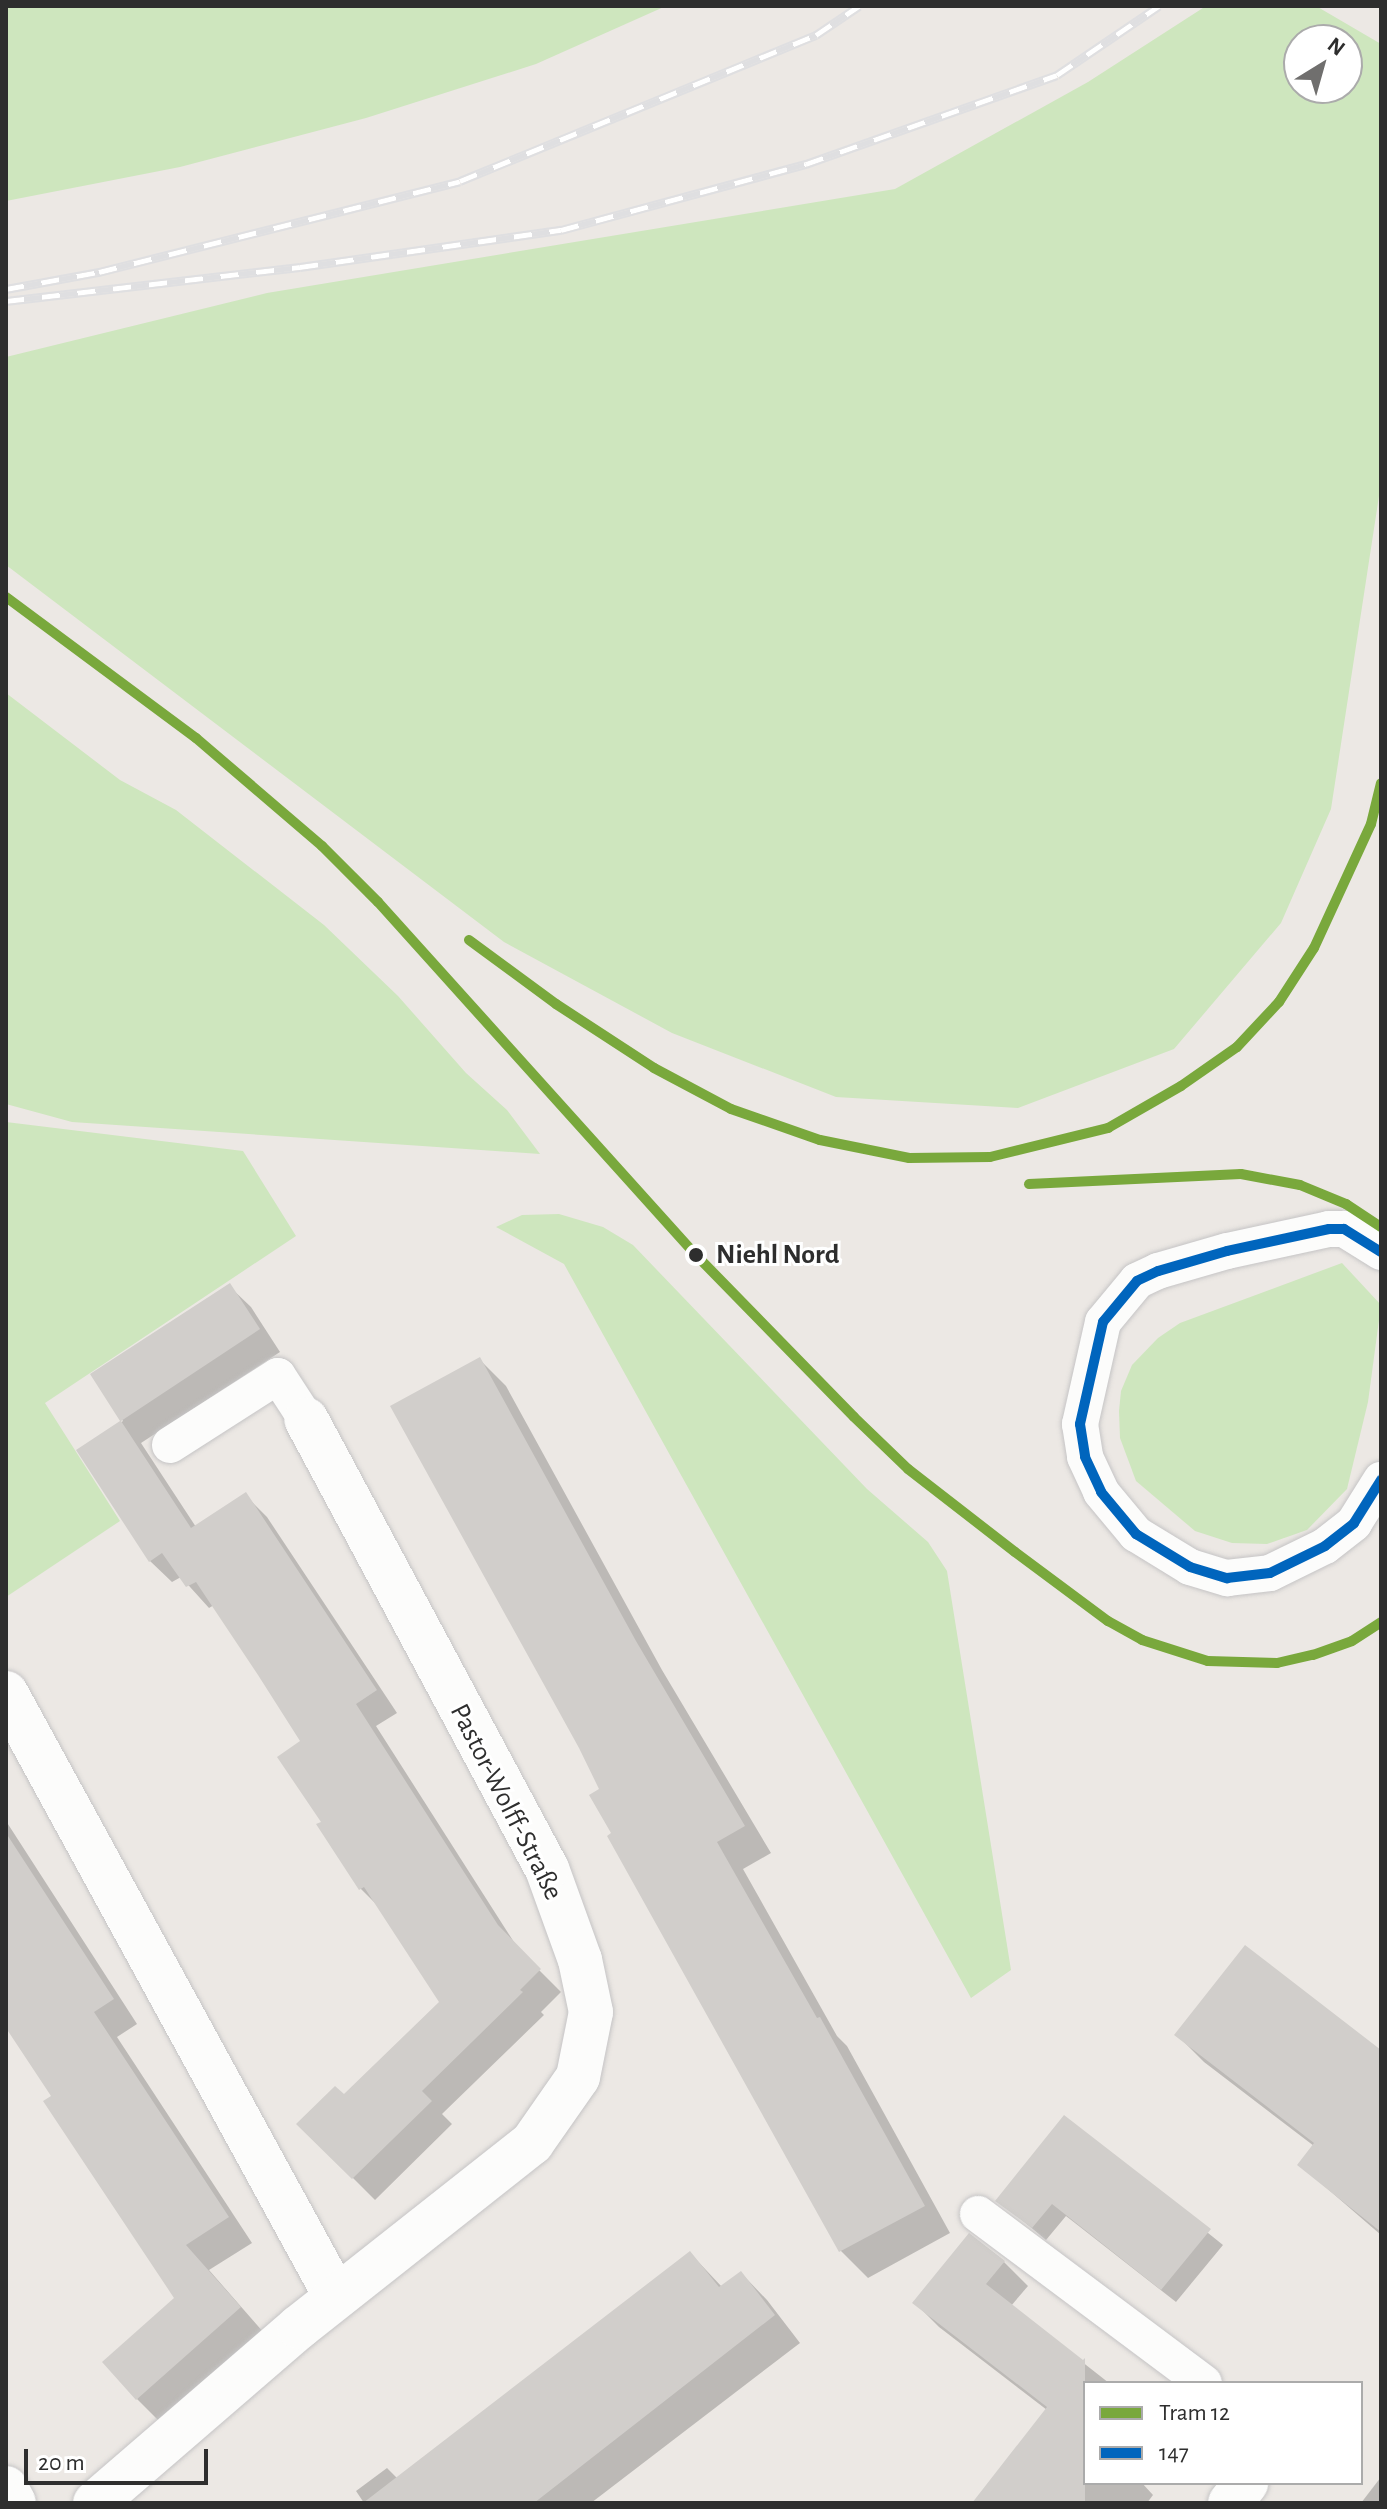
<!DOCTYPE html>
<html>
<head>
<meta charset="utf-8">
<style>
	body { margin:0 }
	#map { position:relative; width:1387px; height:2509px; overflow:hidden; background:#ece8e4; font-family:"Alegreya Sans",sans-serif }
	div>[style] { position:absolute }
	.green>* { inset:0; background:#cee6be }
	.shadow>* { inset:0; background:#0003 }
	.building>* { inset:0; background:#d1cecb }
	.roads { filter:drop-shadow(0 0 2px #c5c4c5) drop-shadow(0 0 2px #c5c4c5) }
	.service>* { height:36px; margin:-18px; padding:0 18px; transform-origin:18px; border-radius:18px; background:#fcfcfb }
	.minor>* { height:44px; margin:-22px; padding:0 22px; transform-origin:22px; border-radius:22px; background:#fcfcfb }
	.rail>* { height:9px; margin-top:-4.5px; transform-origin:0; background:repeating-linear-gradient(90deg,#fff 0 18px,#dfdfe1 0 36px); box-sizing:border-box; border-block:2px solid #dfdfe1 }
	.bus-1>* { height:10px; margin:-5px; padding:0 5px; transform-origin:5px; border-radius:5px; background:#0065bd }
	.tram-1>* { height:10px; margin:-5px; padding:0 5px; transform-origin:5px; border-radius:5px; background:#79a83c }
	.dots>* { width:22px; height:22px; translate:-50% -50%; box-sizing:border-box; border:4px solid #fff; border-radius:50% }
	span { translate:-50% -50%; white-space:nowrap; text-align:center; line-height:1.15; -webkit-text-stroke:6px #fff; paint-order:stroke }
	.stop-label { font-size:28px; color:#2e2e2e; font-weight:700 }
	.left { translate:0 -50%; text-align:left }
	.street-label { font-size:28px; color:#2e2e2e }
	.frame { position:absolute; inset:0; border:8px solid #2e2e2e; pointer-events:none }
	.legend { position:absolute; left:1083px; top:2381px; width:280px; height:104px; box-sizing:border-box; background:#fff; border:2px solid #ababab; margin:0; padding:10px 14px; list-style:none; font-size:24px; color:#2e2e2e }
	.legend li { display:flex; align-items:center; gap:16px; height:40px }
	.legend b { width:40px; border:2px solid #ababab }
	.north { position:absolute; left:1283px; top:24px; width:80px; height:80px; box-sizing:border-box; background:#fff; border:2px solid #ababab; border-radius:50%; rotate:37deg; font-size:22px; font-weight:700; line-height:32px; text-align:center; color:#2e2e2e }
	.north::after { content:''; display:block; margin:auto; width:28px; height:36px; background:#706f6e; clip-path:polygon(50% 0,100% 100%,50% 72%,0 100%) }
	.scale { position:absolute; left:24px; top:2449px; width:184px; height:36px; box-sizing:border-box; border:4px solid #2e2e2e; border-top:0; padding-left:10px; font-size:24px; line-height:28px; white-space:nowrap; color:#2e2e2e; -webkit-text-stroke:6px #fff; paint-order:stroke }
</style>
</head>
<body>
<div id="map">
	<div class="green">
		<i style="clip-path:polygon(6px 6px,666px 6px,536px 64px,366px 118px,180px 167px,6px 201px)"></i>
		<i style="clip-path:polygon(evenodd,1206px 6px,1316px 6px,1381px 44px,1381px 483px,1331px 809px,1281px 923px,1174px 1049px,1018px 1108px,836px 1097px,672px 1033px,504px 942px,6px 565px,6px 357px,267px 293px,895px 189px,1088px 82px,1206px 6px,1347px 40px,1347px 88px,1299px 88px,1299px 40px,1347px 40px)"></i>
		<i style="clip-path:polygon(6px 693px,120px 780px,176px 810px,324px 925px,398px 996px,466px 1073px,507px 1110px,540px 1154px,72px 1122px,6px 1104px)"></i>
		<i style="clip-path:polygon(6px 1122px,243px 1151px,296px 1236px,45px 1403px,120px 1521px,6px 1597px)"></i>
		<i style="clip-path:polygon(559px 1214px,603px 1227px,633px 1245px,867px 1489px,928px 1542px,947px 1571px,1011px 1970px,971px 1998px,564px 1264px,496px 1227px,522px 1215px)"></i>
		<i style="clip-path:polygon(1342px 1263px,1381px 1305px,1368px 1402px,1347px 1489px,1307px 1530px,1267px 1544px,1232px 1543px,1195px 1531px,1136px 1481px,1120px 1438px,1119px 1411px,1121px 1391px,1132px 1365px,1158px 1338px,1180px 1323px)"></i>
	</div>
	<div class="shadow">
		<i style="clip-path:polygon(229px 1286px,251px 1307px,280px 1352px,141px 1443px,196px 1527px,245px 1495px,267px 1517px,397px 1713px,376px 1726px,519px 1950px,561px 1992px,541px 2012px,544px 2015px,442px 2114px,452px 2124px,375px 2200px,299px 2124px,344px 2097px,441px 2003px,380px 1908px,361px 1889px,319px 1825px,324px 1822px,303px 1741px,214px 1605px,209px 1608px,181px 1577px,172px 1582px,150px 1561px,79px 1450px,123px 1421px,93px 1374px)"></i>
		<i style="clip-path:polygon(480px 1360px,506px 1386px,662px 1670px,771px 1853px,743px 1869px,837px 2036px,847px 2046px,950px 2233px,868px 2278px,841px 2251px,609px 1836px,614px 1834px,602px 1790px)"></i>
		<i style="clip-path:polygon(6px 1821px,137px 2024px,117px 2037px,252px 2243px,209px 2270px,264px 2333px,161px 2423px,137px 2399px,177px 2298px,54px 2097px,6px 1999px)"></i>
		<i style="clip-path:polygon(1177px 2035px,1381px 2053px,1381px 2235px,1300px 2165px,1314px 2146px,1204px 2062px)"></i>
		<i style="clip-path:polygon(1065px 2118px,1223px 2245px,1176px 2302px,1066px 2216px,1046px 2240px,998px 2200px)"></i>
		<i style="clip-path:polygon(690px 2253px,722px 2287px,741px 2273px,767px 2300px,800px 2343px,591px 2503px,364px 2503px,356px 2491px,387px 2468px,398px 2479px)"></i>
		<i style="clip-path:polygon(1004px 2262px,1028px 2286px,1011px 2306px,1109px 2383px,1085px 2383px,1085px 2483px,1142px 2483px,1153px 2495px,1147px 2503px,982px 2503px,1047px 2410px,939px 2327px,915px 2303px)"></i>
		<i style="clip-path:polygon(1381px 2477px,1381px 2503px,1361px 2503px)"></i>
	</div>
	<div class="building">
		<i style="clip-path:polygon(230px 1283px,260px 1329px,121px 1421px,191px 1528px,246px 1492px,377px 1690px,356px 1704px,498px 1925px,541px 1969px,520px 1990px,523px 1992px,422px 2091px,432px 2101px,352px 2179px,296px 2124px,335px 2086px,344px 2094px,439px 2002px,364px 1887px,359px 1890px,316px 1824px,321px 1822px,277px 1757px,300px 1741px,258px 1675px,196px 1582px,186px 1587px,162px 1553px,149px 1562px,76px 1450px,120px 1421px,90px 1374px)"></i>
		<i style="clip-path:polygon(480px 1357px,636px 1641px,745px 1826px,717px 1842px,817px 2018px,820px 2017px,925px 2206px,839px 2252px,607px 1836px,611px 1833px,589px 1795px,599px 1789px,579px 1748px,390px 1406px)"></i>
		<i style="clip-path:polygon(6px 1833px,114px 1999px,94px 2012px,229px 2217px,186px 2245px,241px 2307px,136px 2400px,102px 2362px,174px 2298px,43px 2101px,51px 2096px,6px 2028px)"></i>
		<i style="clip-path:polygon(1245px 1945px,1381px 2050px,1381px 2232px,1297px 2165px,1314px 2143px,1174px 2035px)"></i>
		<i style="clip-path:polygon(1064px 2115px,1211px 2229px,1161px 2290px,1052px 2204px,1032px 2228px,995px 2201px)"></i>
		<i style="clip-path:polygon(969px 2233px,1005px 2261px,986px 2284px,1083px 2360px,1085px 2358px,1085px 2503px,972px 2503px,1047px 2407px,912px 2303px)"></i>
		<i style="clip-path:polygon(690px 2251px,719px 2287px,741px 2271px,775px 2315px,534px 2503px,363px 2503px)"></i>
	</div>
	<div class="roads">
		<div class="service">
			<i style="left:1381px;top:1252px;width:44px;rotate:-148.1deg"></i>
			<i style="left:1344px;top:1229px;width:15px;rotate:180deg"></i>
			<i style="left:1329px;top:1229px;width:104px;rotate:167.8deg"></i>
			<i style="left:1227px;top:1251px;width:72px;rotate:163.8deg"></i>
			<i style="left:1158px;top:1271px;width:23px;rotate:155deg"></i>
			<i style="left:1137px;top:1281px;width:53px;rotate:129.7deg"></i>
			<i style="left:1103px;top:1322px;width:105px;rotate:102.7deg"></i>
			<i style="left:1080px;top:1424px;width:33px;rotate:81deg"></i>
			<i style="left:1085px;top:1457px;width:38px;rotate:65deg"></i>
			<i style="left:1101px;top:1492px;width:55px;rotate:50.2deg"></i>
			<i style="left:1136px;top:1534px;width:63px;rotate:31.4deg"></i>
			<i style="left:1190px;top:1567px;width:39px;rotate:17deg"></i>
			<i style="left:1227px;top:1578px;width:43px;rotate:-6.6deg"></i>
			<i style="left:1270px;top:1573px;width:61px;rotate:-26.1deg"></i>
			<i style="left:1325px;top:1546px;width:37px;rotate:-38deg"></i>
			<i style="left:1354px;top:1523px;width:51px;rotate:-57.9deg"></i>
			<i style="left:170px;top:1445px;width:128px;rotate:-32.6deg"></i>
			<i style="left:278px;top:1376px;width:51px;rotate:56.9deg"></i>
			<i style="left:978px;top:2214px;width:282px;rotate:36.8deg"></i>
		</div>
		<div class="minor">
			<i style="left:6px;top:1693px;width:688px;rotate:61.35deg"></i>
			<i style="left:6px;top:2488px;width:17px;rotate:62deg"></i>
			<i style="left:95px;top:2503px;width:269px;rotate:-40.8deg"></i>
			<i style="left:299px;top:2327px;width:297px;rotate:-38.3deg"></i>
			<i style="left:532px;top:2143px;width:80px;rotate:-55.1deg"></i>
			<i style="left:578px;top:2077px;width:66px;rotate:-78.7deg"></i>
			<i style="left:591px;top:2012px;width:53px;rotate:-101.9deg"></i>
			<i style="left:580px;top:1960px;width:97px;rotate:-109.9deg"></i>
			<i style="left:547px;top:1869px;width:510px;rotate:-118.17deg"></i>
			<i style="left:1230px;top:2503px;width:26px;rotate:-51deg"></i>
		</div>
	</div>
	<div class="rail">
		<i style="left:6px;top:289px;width:95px;rotate:-10.4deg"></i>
		<i style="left:99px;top:272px;width:372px;rotate:-14.1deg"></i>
		<i style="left:460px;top:181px;width:385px;rotate:-22.3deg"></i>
		<i style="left:816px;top:35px;width:52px;rotate:-34deg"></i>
		<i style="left:6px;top:301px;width:296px;rotate:-6.6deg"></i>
		<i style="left:300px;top:267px;width:264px;rotate:-8.1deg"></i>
		<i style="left:561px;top:230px;width:254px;rotate:-15.1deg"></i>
		<i style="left:806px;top:164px;width:266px;rotate:-19.5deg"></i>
		<i style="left:1057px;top:75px;width:123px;rotate:-34.1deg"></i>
	</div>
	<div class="bus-1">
		<i style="left:1381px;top:1252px;width:44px;rotate:-148.1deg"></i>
		<i style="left:1344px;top:1229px;width:15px;rotate:180deg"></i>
		<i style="left:1329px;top:1229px;width:104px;rotate:167.8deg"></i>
		<i style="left:1227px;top:1251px;width:72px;rotate:163.8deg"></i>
		<i style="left:1158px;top:1271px;width:23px;rotate:155deg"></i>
		<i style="left:1137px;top:1281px;width:53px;rotate:129.7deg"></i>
		<i style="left:1103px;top:1322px;width:105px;rotate:102.7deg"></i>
		<i style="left:1080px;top:1424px;width:33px;rotate:81deg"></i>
		<i style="left:1085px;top:1457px;width:38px;rotate:65deg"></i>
		<i style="left:1101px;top:1492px;width:55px;rotate:50.2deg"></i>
		<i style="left:1136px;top:1534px;width:63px;rotate:31.4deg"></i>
		<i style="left:1190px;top:1567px;width:39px;rotate:17deg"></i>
		<i style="left:1227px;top:1578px;width:43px;rotate:-6.6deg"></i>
		<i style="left:1270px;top:1573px;width:61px;rotate:-26.1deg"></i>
		<i style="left:1325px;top:1546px;width:37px;rotate:-38deg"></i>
		<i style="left:1354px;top:1523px;width:51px;rotate:-57.9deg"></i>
	</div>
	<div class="tram-1">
		<i style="left:6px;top:597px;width:237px;rotate:36.6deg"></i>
		<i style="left:196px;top:738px;width:166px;rotate:40.6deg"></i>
		<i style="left:322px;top:846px;width:79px;rotate:45deg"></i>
		<i style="left:378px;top:902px;width:475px;rotate:48deg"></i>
		<i style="left:696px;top:1255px;width:226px;rotate:45.7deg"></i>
		<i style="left:854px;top:1417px;width:75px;rotate:43.9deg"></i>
		<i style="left:908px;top:1469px;width:135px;rotate:37.8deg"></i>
		<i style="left:1015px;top:1552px;width:116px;rotate:36.6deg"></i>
		<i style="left:1108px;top:1621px;width:39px;rotate:29deg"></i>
		<i style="left:1142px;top:1640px;width:69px;rotate:17.7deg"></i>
		<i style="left:1208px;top:1661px;width:69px;rotate:1.7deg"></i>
		<i style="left:1277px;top:1663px;width:37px;rotate:-13deg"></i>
		<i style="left:1313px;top:1655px;width:41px;rotate:-19.7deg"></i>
		<i style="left:1352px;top:1641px;width:35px;rotate:-33deg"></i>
		<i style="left:469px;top:940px;width:108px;rotate:36.3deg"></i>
		<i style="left:556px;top:1004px;width:117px;rotate:33.1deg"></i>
		<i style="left:654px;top:1068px;width:87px;rotate:28deg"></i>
		<i style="left:731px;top:1109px;width:94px;rotate:19.2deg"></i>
		<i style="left:820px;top:1140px;width:91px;rotate:11.4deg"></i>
		<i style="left:909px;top:1158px;width:81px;rotate:-0.7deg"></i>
		<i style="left:990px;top:1157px;width:122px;rotate:-13.8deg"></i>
		<i style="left:1108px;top:1128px;width:84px;rotate:-29.9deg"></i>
		<i style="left:1181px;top:1086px;width:68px;rotate:-34.9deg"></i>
		<i style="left:1237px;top:1047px;width:62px;rotate:-47deg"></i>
		<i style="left:1279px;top:1002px;width:64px;rotate:-57.1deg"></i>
		<i style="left:1314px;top:948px;width:136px;rotate:-65.3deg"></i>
		<i style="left:1371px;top:824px;width:42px;rotate:-76.3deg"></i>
		<i style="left:1029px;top:1184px;width:212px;rotate:-2.7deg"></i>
		<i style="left:1241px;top:1174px;width:60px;rotate:10.6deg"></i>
		<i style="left:1300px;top:1185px;width:50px;rotate:22.4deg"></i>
		<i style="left:1346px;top:1204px;width:42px;rotate:33.3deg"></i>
	</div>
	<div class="dots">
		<i style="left:696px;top:1255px;background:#2e2e2e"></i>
	</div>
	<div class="stop-label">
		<span class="left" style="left:716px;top:1255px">Niehl Nord</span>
	</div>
	<div class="street-label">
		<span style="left:506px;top:1802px;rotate:63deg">Pastor-Wolff-Straße</span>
	</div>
	<div class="frame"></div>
	<ul class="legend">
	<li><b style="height:10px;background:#79a83c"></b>Tram 12</li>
	<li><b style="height:10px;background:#0065bd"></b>147</li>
	</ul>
	<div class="north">N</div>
	<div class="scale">20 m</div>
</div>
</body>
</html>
